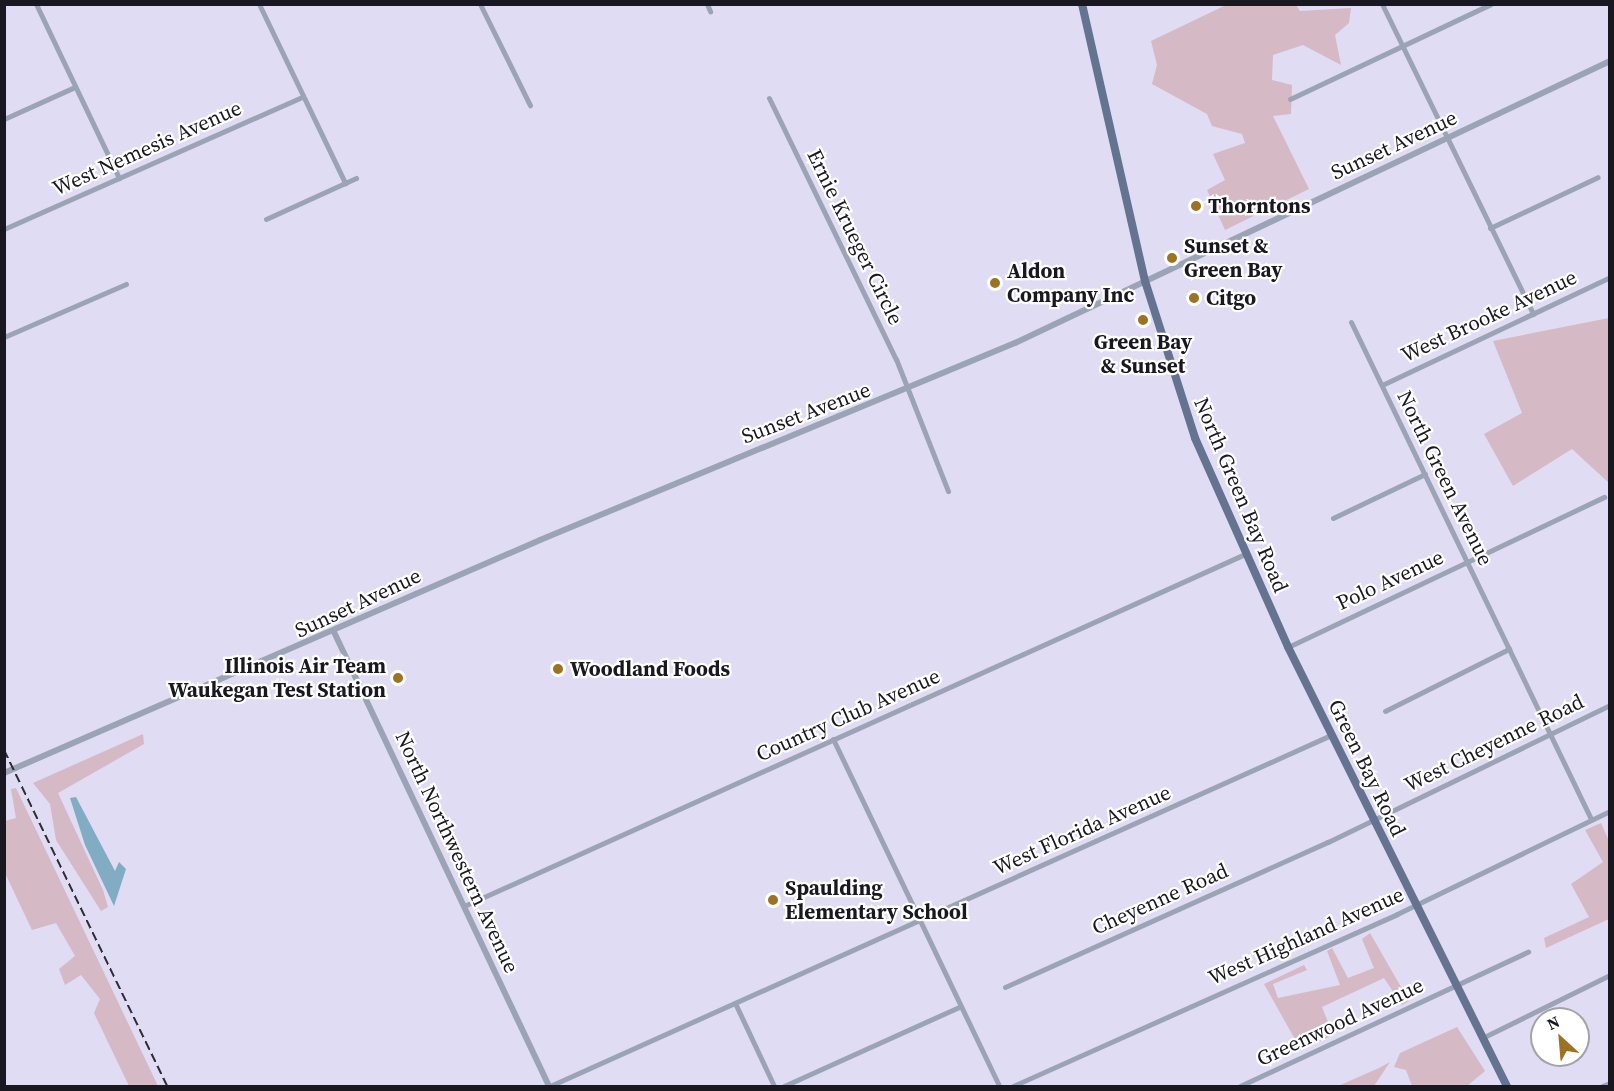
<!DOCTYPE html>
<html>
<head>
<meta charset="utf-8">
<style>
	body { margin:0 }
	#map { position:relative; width:1614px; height:1091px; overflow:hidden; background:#dfdcf4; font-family:"Source Serif 4",serif }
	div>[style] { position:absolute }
	.green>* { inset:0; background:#d5b9c5 }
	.water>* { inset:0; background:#81acc4 }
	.minor>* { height:5px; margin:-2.5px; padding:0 2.5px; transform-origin:2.5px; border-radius:2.5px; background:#9ba4b5 }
	.tertiary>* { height:6px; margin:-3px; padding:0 3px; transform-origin:3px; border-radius:3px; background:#9ba4b5 }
	.primary>* { height:8px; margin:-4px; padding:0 4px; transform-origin:4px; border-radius:4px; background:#637390 }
	.rail>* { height:2px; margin-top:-1px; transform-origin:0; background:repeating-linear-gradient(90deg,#2d2c35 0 9px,transparent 0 13.5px) }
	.dots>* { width:16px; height:16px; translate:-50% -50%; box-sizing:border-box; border:3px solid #fff; border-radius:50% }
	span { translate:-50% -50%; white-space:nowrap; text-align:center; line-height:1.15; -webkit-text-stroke:4.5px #fff; paint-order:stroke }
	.street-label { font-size:21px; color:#191820 }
	.poi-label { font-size:21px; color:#191820; font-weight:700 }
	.left { translate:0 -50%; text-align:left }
	.right { translate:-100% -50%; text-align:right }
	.frame { position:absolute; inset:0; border:6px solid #191820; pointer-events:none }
	.north { position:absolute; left:1530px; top:1007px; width:60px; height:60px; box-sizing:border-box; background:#fff; border:2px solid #a3a3a6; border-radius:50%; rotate:334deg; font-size:16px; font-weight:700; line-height:24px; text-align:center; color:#191820 }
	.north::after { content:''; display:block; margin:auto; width:21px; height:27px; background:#9d7222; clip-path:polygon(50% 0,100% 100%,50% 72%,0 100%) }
</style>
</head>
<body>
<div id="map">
	<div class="green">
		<i style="clip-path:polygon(1226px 5px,1296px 5px,1300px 11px,1351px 8px,1349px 23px,1335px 35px,1341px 65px,1303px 45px,1273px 55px,1272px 80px,1292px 85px,1291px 114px,1273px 116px,1309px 189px,1225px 230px,1207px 190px,1225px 180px,1213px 154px,1245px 143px,1242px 134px,1212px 126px,1207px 114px,1152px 84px,1157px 65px,1151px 41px)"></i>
		<i style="clip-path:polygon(1609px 318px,1609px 483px,1572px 449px,1513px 486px,1484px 434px,1522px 413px,1493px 341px)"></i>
		<i style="clip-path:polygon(143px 734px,144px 744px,58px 793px,103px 890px,108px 907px,101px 911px,56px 840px,50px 804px,33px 783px)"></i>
		<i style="clip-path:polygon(16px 788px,158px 1086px,129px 1086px,94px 1013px,100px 999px,81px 975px,65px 985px,59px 969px,75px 956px,56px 923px,32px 930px,5px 873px,5px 821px,16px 818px,11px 789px)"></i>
		<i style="clip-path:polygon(1601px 823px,1609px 841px,1609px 919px,1546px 948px,1544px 938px,1589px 917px,1571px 884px,1603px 862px,1585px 830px)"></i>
		<i style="clip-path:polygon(1370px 933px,1409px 1001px,1402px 1005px,1384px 978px,1322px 1007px,1333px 1035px,1301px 1050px,1264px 984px,1304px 965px,1307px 970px,1273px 984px,1278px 998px,1340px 985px,1327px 951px,1332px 948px,1348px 978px,1374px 968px,1362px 939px)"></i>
		<i style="clip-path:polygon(1457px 1027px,1485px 1071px,1467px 1086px,1412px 1086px,1406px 1070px,1394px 1067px,1400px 1053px)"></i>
		<i style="clip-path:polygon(1390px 1062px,1374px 1086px,1338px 1086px,1379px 1068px)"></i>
	</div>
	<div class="water">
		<i style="clip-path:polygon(76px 797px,115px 871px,119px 862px,126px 869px,114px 906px,85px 845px,70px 798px)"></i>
	</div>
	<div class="minor">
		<i style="left:36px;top:4px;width:193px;rotate:64.5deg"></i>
		<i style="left:259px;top:4px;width:199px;rotate:64.3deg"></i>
		<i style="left:480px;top:4px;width:113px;rotate:63.7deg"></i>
		<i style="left:707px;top:4px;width:8px;rotate:67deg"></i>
		<i style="left:1382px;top:4px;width:345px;rotate:64deg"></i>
		<i style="left:769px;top:98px;width:290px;rotate:64.1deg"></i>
		<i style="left:896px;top:359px;width:142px;rotate:68.5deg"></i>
		<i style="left:1290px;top:99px;width:222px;rotate:-25.3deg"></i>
		<i style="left:4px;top:119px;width:78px;rotate:-24.3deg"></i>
		<i style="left:266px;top:219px;width:99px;rotate:-24.5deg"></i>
		<i style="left:1490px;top:228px;width:119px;rotate:-25.3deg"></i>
		<i style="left:4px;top:229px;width:326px;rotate:-23.9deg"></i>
		<i style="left:1351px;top:322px;width:552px;rotate:64.22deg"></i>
		<i style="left:4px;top:337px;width:133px;rotate:-23.5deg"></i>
		<i style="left:1382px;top:385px;width:252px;rotate:-25.3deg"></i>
		<i style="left:1333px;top:518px;width:102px;rotate:-25.6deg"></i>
		<i style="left:1288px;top:647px;width:350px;rotate:-25.4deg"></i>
		<i style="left:1385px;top:711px;width:139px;rotate:-26.6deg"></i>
		<i style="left:833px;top:739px;width:385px;rotate:64.4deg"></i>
		<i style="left:464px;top:906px;width:857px;rotate:-24.26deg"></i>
		<i style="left:1005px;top:987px;width:354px;rotate:-24.2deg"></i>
		<i style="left:1328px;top:842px;width:314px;rotate:-25.9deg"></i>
		<i style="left:735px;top:1003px;width:92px;rotate:64.8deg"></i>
		<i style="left:1482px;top:1038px;width:143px;rotate:-26.2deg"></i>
		<i style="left:550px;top:1086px;width:856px;rotate:-24.2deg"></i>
		<i style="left:784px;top:1086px;width:194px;rotate:-24.3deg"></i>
		<i style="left:1013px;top:1086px;width:421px;rotate:-24.1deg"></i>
		<i style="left:1397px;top:914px;width:237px;rotate:-25.8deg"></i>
		<i style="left:1240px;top:1086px;width:318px;rotate:-25deg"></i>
		<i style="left:1602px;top:1086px;width:9px;rotate:-21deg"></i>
	</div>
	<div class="tertiary">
		<i style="left:334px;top:632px;width:502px;rotate:64.66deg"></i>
		<i style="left:4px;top:773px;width:584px;rotate:-23.49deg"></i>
		<i style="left:540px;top:540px;width:514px;rotate:-22.53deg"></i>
		<i style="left:1015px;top:343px;width:658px;rotate:-25.36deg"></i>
	</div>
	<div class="primary">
		<i style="left:1082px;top:4px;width:284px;rotate:77.2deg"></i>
		<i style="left:1145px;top:281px;width:165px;rotate:72.3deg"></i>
		<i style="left:1195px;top:438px;width:229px;rotate:66deg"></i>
		<i style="left:1288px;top:647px;width:491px;rotate:63.5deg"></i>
	</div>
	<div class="rail">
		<i style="left:4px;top:750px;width:373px;rotate:64.1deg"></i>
	</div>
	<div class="dots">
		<i style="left:1196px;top:206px;background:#9d7222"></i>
		<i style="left:1172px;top:258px;background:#9d7222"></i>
		<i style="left:995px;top:283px;background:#9d7222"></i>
		<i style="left:1194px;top:298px;background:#9d7222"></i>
		<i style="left:1143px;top:320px;background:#9d7222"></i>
		<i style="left:558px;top:669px;background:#9d7222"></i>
		<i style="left:398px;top:678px;background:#9d7222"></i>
		<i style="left:773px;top:900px;background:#9d7222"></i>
	</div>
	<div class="street-label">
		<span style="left:1394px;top:145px;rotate:-25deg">Sunset Avenue</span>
		<span style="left:147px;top:148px;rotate:-24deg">West Nemesis Avenue</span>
		<span style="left:855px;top:237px;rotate:64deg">Ernie Krueger Circle</span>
		<span style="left:1489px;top:316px;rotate:-25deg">West Brooke Avenue</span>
		<span style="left:806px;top:413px;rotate:-21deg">Sunset Avenue</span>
		<span style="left:1445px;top:478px;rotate:64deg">North Green Avenue</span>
		<span style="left:1241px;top:495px;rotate:67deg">North Green Bay Road</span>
		<span style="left:1390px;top:580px;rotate:-25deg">Polo Avenue</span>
		<span style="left:358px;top:603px;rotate:-25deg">Sunset Avenue</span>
		<span style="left:848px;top:715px;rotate:-24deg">Country Club Avenue</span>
		<span style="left:1494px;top:743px;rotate:-26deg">West Cheyenne Road</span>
		<span style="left:1367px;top:768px;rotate:64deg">Green Bay Road</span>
		<span style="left:1082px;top:830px;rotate:-24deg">West Florida Avenue</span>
		<span style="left:457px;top:852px;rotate:65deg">North Northwestern Avenue</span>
		<span style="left:1160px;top:899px;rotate:-24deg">Cheyenne Road</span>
		<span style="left:1306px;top:936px;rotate:-24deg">West Highland Avenue</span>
		<span style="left:1340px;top:1022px;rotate:-25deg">Greenwood Avenue</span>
	</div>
	<div class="poi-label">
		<span class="left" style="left:1208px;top:206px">Thorntons</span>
		<span class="left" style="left:1184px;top:258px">Sunset &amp;<br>Green Bay</span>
		<span class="left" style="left:1007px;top:283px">Aldon<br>Company Inc</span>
		<span class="left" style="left:1206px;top:298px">Citgo</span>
		<span style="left:1143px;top:354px">Green Bay<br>&amp; Sunset</span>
		<span class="right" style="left:386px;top:678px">Illinois Air Team<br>Waukegan Test Station</span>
		<span class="left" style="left:570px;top:669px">Woodland Foods</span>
		<span class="left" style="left:785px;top:900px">Spaulding<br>Elementary School</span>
	</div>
	<div class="frame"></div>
	<div class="north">N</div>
</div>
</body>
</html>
